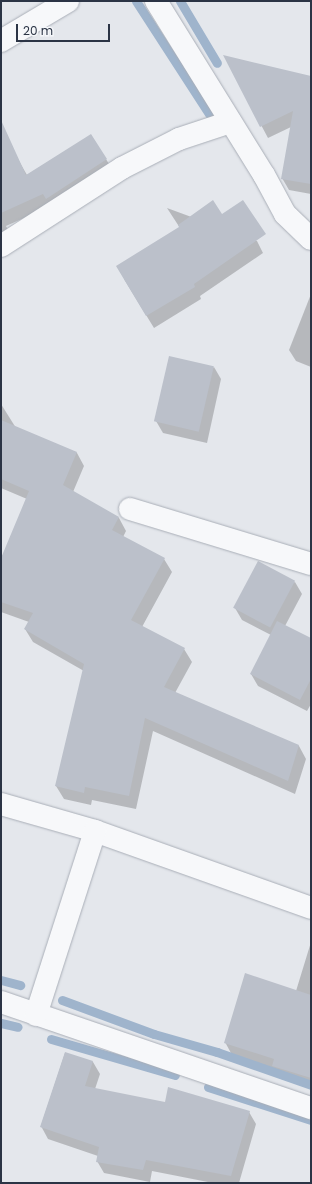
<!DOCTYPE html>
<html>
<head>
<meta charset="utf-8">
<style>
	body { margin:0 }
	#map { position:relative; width:312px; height:1184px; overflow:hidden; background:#e4e7ec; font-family:Poppins,sans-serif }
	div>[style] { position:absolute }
	.shadow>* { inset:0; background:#0003 }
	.stream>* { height:9px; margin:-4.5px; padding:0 4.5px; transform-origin:4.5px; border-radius:4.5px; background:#9fb4cc }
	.building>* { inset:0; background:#bbc0ca; transform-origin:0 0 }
	.roads { filter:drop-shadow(0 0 1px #a9aeb7) drop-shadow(0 0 1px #a9aeb7) }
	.minor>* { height:22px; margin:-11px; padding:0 11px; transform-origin:11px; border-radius:11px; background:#f7f8fa }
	span { translate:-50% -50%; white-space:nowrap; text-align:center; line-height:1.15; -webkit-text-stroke:3px #f4f6f9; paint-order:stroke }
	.frame { position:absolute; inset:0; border:2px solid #2b3445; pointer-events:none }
	.scale { position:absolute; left:16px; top:24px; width:94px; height:18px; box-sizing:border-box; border:2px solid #2b3445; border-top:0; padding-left:5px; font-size:12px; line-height:14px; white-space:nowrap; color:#2b3445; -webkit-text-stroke:3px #f4f6f9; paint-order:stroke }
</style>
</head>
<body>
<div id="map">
	<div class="shadow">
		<i style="clip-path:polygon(225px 57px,311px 77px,311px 194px,289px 190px,282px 178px,291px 127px,268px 138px)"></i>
		<i style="clip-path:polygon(91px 135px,114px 172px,51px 206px,6px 226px,11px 236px,1px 243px,1px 161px,15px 154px,27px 175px)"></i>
		<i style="clip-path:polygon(167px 208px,257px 241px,263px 253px,200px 296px,201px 299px,154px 328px,124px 279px,180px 228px)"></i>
		<i style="clip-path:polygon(311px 294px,311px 367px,296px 361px,289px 350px)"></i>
		<i style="clip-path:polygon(214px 367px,221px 379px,207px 443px,163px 433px,156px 421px)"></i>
		<i style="clip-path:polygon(1px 404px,16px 428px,77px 453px,84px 466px,73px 492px,119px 518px,126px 531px,123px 537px,164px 559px,172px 572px,142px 627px,184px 649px,192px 662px,175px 693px,299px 746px,306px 759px,295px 794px,153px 731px,136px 809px,92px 800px,91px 805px,64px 799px,56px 786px,84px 671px,33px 642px,25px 629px,29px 622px,1px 612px,1px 572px,27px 499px,1px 488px)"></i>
		<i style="clip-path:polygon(295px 582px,302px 594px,285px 626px,311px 639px,311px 704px,307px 711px,258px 686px,251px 674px,271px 635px,242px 620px,235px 608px)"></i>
		<i style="clip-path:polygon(311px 942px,311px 1088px,281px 1079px,275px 1069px,232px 1055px,225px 1042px,296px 991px)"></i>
		<i style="clip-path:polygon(65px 1053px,93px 1062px,100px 1074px,95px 1089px,166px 1103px,249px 1112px,256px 1124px,239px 1183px,213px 1183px,152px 1171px,150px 1182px,104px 1173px,97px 1161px,98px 1156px,48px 1139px,41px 1126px)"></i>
	</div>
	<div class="stream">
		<i style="left:136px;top:1px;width:135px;rotate:57.1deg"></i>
		<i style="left:180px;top:1px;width:72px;rotate:59.2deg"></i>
		<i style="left:1px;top:980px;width:20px;rotate:15deg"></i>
		<i style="left:62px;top:1000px;width:98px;rotate:20.3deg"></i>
		<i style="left:154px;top:1034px;width:66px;rotate:15.9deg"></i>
		<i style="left:217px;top:1052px;width:100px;rotate:19.3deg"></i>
		<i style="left:1px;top:1023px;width:17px;rotate:13deg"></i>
		<i style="left:51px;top:1039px;width:129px;rotate:16.2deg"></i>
		<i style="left:208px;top:1087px;width:108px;rotate:17.8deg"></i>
	</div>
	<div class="building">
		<i style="clip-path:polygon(223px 55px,311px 76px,311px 184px,281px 179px,293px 111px,260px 127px)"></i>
		<i style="clip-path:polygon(1px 120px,26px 175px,91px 134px,107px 159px,46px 199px,43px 194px,1px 213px)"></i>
		<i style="clip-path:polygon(213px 200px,222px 214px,243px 200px,266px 234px,194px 284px,195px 287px,146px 316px,116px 266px,179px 227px,178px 225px)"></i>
		<i style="left:169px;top:356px;width:46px;height:67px;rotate:13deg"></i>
		<i style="clip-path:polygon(1px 420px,77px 452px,63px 485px,119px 517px,112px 530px,165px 558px,131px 620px,185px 648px,164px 687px,299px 745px,288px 781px,145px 718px,129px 796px,85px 787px,84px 793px,55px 786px,84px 664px,24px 629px,33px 613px,1px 602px,1px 558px,29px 491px,1px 479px)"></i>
		<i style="left:258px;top:561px;width:42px;height:53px;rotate:28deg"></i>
		<i style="clip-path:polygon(277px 621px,311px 638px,311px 679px,300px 700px,250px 674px)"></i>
		<i style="clip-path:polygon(245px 973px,311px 995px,311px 1078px,272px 1066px,274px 1059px,224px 1043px)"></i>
		<i style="clip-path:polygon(65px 1052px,93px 1061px,85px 1086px,165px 1102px,168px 1087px,250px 1111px,231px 1176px,146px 1160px,143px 1170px,96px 1162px,99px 1147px,40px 1127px)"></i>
	</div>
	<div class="roads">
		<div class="minor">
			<i style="left:156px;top:1px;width:205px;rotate:58.2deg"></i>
			<i style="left:264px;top:175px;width:44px;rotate:61.7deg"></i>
			<i style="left:285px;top:214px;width:36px;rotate:44deg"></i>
			<i style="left:1px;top:41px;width:78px;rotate:-30.8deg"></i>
			<i style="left:1px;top:246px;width:144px;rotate:-32.8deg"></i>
			<i style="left:122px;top:168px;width:64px;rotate:-27deg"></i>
			<i style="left:179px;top:139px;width:54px;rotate:-18.4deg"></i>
			<i style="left:130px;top:509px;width:189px;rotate:16.9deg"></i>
			<i style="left:1px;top:804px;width:98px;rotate:16deg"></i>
			<i style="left:95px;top:831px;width:229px;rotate:19.6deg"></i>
			<i style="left:1px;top:1002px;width:328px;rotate:18.9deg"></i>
			<i style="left:36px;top:1015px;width:193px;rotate:-72.2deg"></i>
		</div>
	</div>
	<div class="frame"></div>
	<div class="scale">20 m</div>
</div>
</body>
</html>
